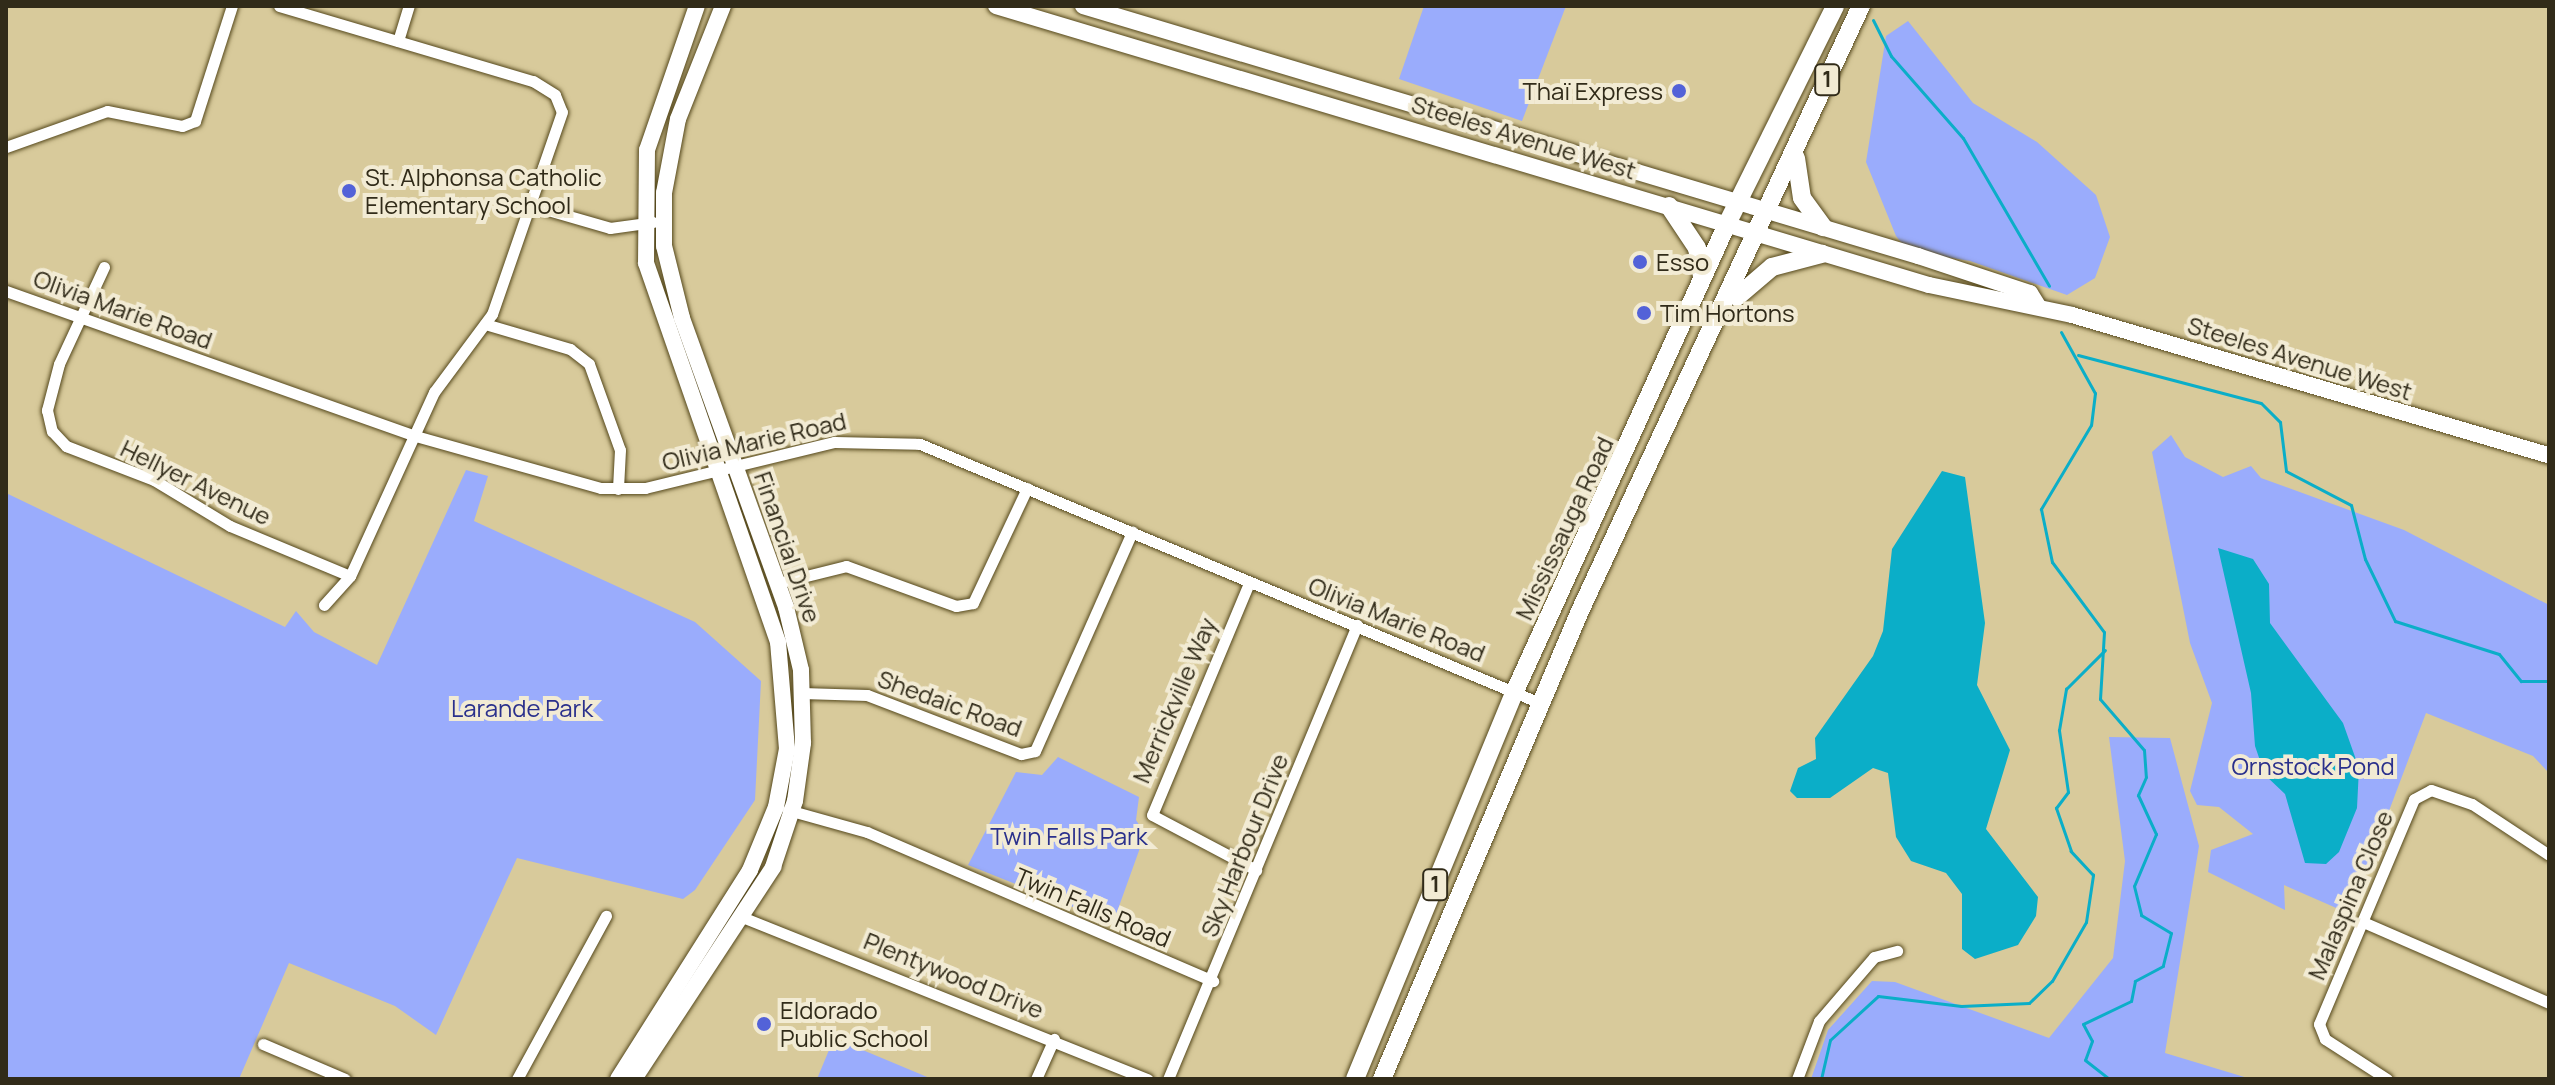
<!DOCTYPE html>
<html>
<head>
<meta charset="utf-8">
<style>
	body { margin:0 }
	#map { position:relative; width:2555px; height:1085px; overflow:hidden; background:#d8ca9b; font-family:Manrope,sans-serif }
	div>[style] { position:absolute }
	.green>* { inset:0; background:#9aacfc }
	.water>* { inset:0; background:#0baec8 }
	.stream>* { height:3px; margin:-1.5px; padding:0 1.5px; transform-origin:1.5px; border-radius:1.5px; background:#0baec8 }
	.roads { filter:drop-shadow(0 0 2px #55481c) drop-shadow(0 0 2px #55481c) }
	.street>* { height:11px; margin:-5.5px; padding:0 5.5px; transform-origin:5.5px; border-radius:5.5px; background:#fff }
	.secondary>* { height:16px; margin:-8px; padding:0 8px; transform-origin:8px; border-radius:8px; background:#fff }
	.primary>* { height:18px; margin:-9px; padding:0 9px; transform-origin:9px; border-radius:9px; background:#fff }
	.dots>* { width:22px; height:22px; translate:-50% -50%; box-sizing:border-box; border:4px solid #f2ebd4; border-radius:50% }
	span { translate:-50% -50%; white-space:nowrap; text-align:center; line-height:1.15; -webkit-text-stroke:8px #f2ebd4; paint-order:stroke }
	.shield-label span { padding:2px 6px; background:#f2ebd4; border:2px solid; border-radius:6px; -webkit-text-stroke-width:0 }
	.shield-label { font-size:22px; color:#312b19; font-weight:700 }
	.poi-label { font-size:24px; color:#312b19 }
	.right { translate:-100% -50%; text-align:right }
	.left { translate:0 -50%; text-align:left }
	.street-label { font-size:24px; color:#312b19 }
	.park-label { font-size:24px; color:#2a308c }
	.frame { position:absolute; inset:0; border:8px solid #312b19; pointer-events:none }
</style>
</head>
<body>
<div id="map">
	<div class="green">
		<i style="clip-path:polygon(1424px 6px,1566px 6px,1522px 121px,1399px 79px)"></i>
		<i style="clip-path:polygon(1908px 21px,1973px 103px,2037px 142px,2096px 195px,2110px 237px,2095px 278px,2067px 295px,1970px 261px,1908px 251px,1896px 236px,1866px 162px,1886px 36px)"></i>
		<i style="clip-path:polygon(2171px 435px,2185px 457px,2223px 477px,2251px 466px,2261px 478px,2404px 530px,2549px 605px,2549px 773px,2533px 756px,2426px 713px,2350px 914px,2284px 885px,2285px 910px,2208px 872px,2211px 850px,2253px 834px,2219px 807px,2197px 805px,2190px 791px,2212px 703px,2190px 643px,2152px 452px)"></i>
		<i style="clip-path:polygon(466px 470px,488px 476px,474px 521px,695px 622px,761px 681px,755px 800px,695px 890px,683px 899px,517px 858px,436px 1035px,395px 1006px,289px 963px,239px 1079px,6px 1079px,6px 493px,285px 627px,296px 611px,314px 632px,377px 665px)"></i>
		<i style="clip-path:polygon(2109px 737px,2170px 738px,2199px 846px,2165px 1053px,2251px 1079px,1811px 1079px,1828px 1030px,1872px 981px,1895px 982px,2049px 1038px,2113px 958px,2125px 861px)"></i>
		<i style="clip-path:polygon(1058px 757px,1139px 797px,1136px 820px,1145px 834px,1113px 923px,968px 865px,1016px 772px,1042px 775px)"></i>
		<i style="clip-path:polygon(834px 1038px,932px 1079px,817px 1079px)"></i>
	</div>
	<div class="water">
		<i style="clip-path:polygon(1942px 471px,1965px 477px,1985px 623px,1977px 685px,2010px 750px,1986px 829px,2038px 897px,2036px 916px,2018px 945px,1975px 959px,1962px 949px,1962px 894px,1946px 873px,1911px 861px,1896px 837px,1888px 773px,1873px 768px,1830px 798px,1797px 798px,1790px 791px,1798px 768px,1816px 759px,1815px 738px,1873px 656px,1883px 631px,1892px 549px)"></i>
		<i style="clip-path:polygon(2218px 548px,2253px 559px,2269px 584px,2270px 623px,2343px 723px,2359px 768px,2357px 808px,2339px 852px,2326px 864px,2305px 863px,2285px 794px,2265px 775px,2255px 746px,2251px 693px)"></i>
	</div>
	<div class="stream">
		<i style="left:1873px;top:20px;width:40px;rotate:63.4deg"></i>
		<i style="left:1891px;top:56px;width:109px;rotate:48.7deg"></i>
		<i style="left:1963px;top:138px;width:171px;rotate:59.8deg"></i>
		<i style="left:2061px;top:332px;width:70px;rotate:60.9deg"></i>
		<i style="left:2095px;top:393px;width:32px;rotate:97deg"></i>
		<i style="left:2091px;top:425px;width:98px;rotate:120.8deg"></i>
		<i style="left:2041px;top:509px;width:54px;rotate:78.3deg"></i>
		<i style="left:2052px;top:562px;width:87px;rotate:53.4deg"></i>
		<i style="left:2104px;top:632px;width:67px;rotate:93.4deg"></i>
		<i style="left:2100px;top:699px;width:67px;rotate:49.2deg"></i>
		<i style="left:2144px;top:750px;width:27px;rotate:86deg"></i>
		<i style="left:2146px;top:777px;width:20px;rotate:114deg"></i>
		<i style="left:2138px;top:795px;width:43px;rotate:65.2deg"></i>
		<i style="left:2156px;top:834px;width:56px;rotate:112.9deg"></i>
		<i style="left:2134px;top:886px;width:30px;rotate:76deg"></i>
		<i style="left:2141px;top:915px;width:35px;rotate:31deg"></i>
		<i style="left:2171px;top:933px;width:34px;rotate:104deg"></i>
		<i style="left:2163px;top:966px;width:32px;rotate:152deg"></i>
		<i style="left:2135px;top:981px;width:20px;rotate:101deg"></i>
		<i style="left:2131px;top:1001px;width:53px;rotate:154.4deg"></i>
		<i style="left:2083px;top:1024px;width:19px;rotate:62deg"></i>
		<i style="left:2092px;top:1041px;width:20px;rotate:110deg"></i>
		<i style="left:2085px;top:1060px;width:31px;rotate:38deg"></i>
		<i style="left:2078px;top:355px;width:189px;rotate:14.7deg"></i>
		<i style="left:2261px;top:403px;width:27px;rotate:45deg"></i>
		<i style="left:2280px;top:422px;width:49px;rotate:83deg"></i>
		<i style="left:2286px;top:471px;width:73px;rotate:27.6deg"></i>
		<i style="left:2351px;top:505px;width:56px;rotate:75.5deg"></i>
		<i style="left:2365px;top:559px;width:69px;rotate:64.2deg"></i>
		<i style="left:2395px;top:621px;width:109px;rotate:17.6deg"></i>
		<i style="left:2499px;top:654px;width:35px;rotate:51deg"></i>
		<i style="left:2521px;top:681px;width:28px"></i>
		<i style="left:1821px;top:1079px;width:40px;rotate:-77deg"></i>
		<i style="left:1830px;top:1040px;width:65px;rotate:-42.5deg"></i>
		<i style="left:1878px;top:996px;width:84px;rotate:6.9deg"></i>
		<i style="left:1961px;top:1006px;width:68px;rotate:-2.5deg"></i>
		<i style="left:2029px;top:1003px;width:32px;rotate:-44deg"></i>
		<i style="left:2052px;top:981px;width:68px;rotate:-60deg"></i>
		<i style="left:2086px;top:922px;width:48px;rotate:-81.5deg"></i>
		<i style="left:2093px;top:875px;width:33px;rotate:-133deg"></i>
		<i style="left:2071px;top:851px;width:46px;rotate:-109.2deg"></i>
		<i style="left:2056px;top:808px;width:20px;rotate:-53deg"></i>
		<i style="left:2068px;top:792px;width:63px;rotate:-98.3deg"></i>
		<i style="left:2059px;top:730px;width:42px;rotate:-80.3deg"></i>
		<i style="left:2066px;top:689px;width:55px;rotate:-45deg"></i>
	</div>
	<div class="roads">
		<div class="street">
			<i style="left:279px;top:6px;width:265px;rotate:16.5deg"></i>
			<i style="left:533px;top:81px;width:26px;rotate:32deg"></i>
			<i style="left:555px;top:95px;width:18px;rotate:68deg"></i>
			<i style="left:562px;top:112px;width:214px;rotate:109.1deg"></i>
			<i style="left:492px;top:314px;width:97px;rotate:126.6deg"></i>
			<i style="left:434px;top:392px;width:202px;rotate:114.5deg"></i>
			<i style="left:350px;top:576px;width:39px;rotate:132deg"></i>
			<i style="left:398px;top:41px;width:37px;rotate:-73deg"></i>
			<i style="left:6px;top:147px;width:107px;rotate:-19.6deg"></i>
			<i style="left:107px;top:111px;width:76px;rotate:11.3deg"></i>
			<i style="left:182px;top:126px;width:14px;rotate:-21deg"></i>
			<i style="left:195px;top:121px;width:121px;rotate:-72.2deg"></i>
			<i style="left:534px;top:206px;width:79px;rotate:16.1deg"></i>
			<i style="left:610px;top:228px;width:43px;rotate:-7.9deg"></i>
			<i style="left:104px;top:267px;width:107px;rotate:114.9deg"></i>
			<i style="left:59px;top:364px;width:48px;rotate:104.6deg"></i>
			<i style="left:47px;top:410px;width:22px;rotate:77deg"></i>
			<i style="left:52px;top:431px;width:21px;rotate:47deg"></i>
			<i style="left:66px;top:446px;width:94px;rotate:21.1deg"></i>
			<i style="left:154px;top:480px;width:89px;rotate:31.2deg"></i>
			<i style="left:230px;top:526px;width:130px;rotate:22.6deg"></i>
			<i style="left:6px;top:291px;width:431px;rotate:19.5deg"></i>
			<i style="left:412px;top:435px;width:196px;rotate:15.7deg"></i>
			<i style="left:601px;top:488px;width:44px"></i>
			<i style="left:645px;top:488px;width:195px;rotate:-13.7deg"></i>
			<i style="left:834px;top:442px;width:86px;rotate:1.3deg"></i>
			<i style="left:920px;top:444px;width:672px;rotate:22.67deg"></i>
			<i style="left:485px;top:324px;width:89px;rotate:16.4deg"></i>
			<i style="left:570px;top:349px;width:24px;rotate:38deg"></i>
			<i style="left:589px;top:364px;width:91px;rotate:70.2deg"></i>
			<i style="left:620px;top:450px;width:39px;rotate:93deg"></i>
			<i style="left:778px;top:583px;width:70px;rotate:-14deg"></i>
			<i style="left:846px;top:566px;width:117px;rotate:20deg"></i>
			<i style="left:956px;top:606px;width:17px;rotate:-10deg"></i>
			<i style="left:973px;top:603px;width:127px;rotate:-64.8deg"></i>
			<i style="left:1249px;top:583px;width:251px;rotate:112.7deg"></i>
			<i style="left:1152px;top:815px;width:118px;rotate:27.9deg"></i>
			<i style="left:802px;top:693px;width:65px;rotate:1.8deg"></i>
			<i style="left:867px;top:695px;width:165px;rotate:21deg"></i>
			<i style="left:1021px;top:754px;width:14px;rotate:-12deg"></i>
			<i style="left:1035px;top:751px;width:240px;rotate:-66.1deg"></i>
			<i style="left:788px;top:810px;width:82px;rotate:15.6deg"></i>
			<i style="left:867px;top:832px;width:377px;rotate:23.3deg"></i>
			<i style="left:742px;top:917px;width:437px;rotate:21.8deg"></i>
			<i style="left:2363px;top:922px;width:203px;rotate:23.5deg"></i>
			<i style="left:263px;top:1044px;width:89px;rotate:23.1deg"></i>
			<i style="left:517px;top:1079px;width:186px;rotate:-61.4deg"></i>
			<i style="left:1036px;top:1079px;width:44px;rotate:-65.8deg"></i>
			<i style="left:1168px;top:1079px;width:492px;rotate:-67.4deg"></i>
			<i style="left:1797px;top:1079px;width:62px;rotate:-69.2deg"></i>
			<i style="left:1819px;top:1021px;width:84px;rotate:-49.3deg"></i>
			<i style="left:1874px;top:957px;width:24px;rotate:-15deg"></i>
			<i style="left:2387px;top:1079px;width:74px;rotate:-147.2deg"></i>
			<i style="left:2325px;top:1039px;width:16px;rotate:-112deg"></i>
			<i style="left:2319px;top:1024px;width:244px;rotate:-67.1deg"></i>
			<i style="left:2414px;top:799px;width:19px;rotate:-28deg"></i>
			<i style="left:2431px;top:790px;width:43px;rotate:18.9deg"></i>
			<i style="left:2472px;top:804px;width:92px;rotate:33.5deg"></i>
		</div>
		<div class="secondary">
			<i style="left:996px;top:6px;width:974px;rotate:16.65deg"></i>
			<i style="left:1929px;top:285px;width:146px;rotate:11.8deg"></i>
			<i style="left:2072px;top:315px;width:497px;rotate:16.4deg"></i>
			<i style="left:1083px;top:6px;width:872px;rotate:16.67deg"></i>
			<i style="left:1918px;top:256px;width:118px;rotate:18.3deg"></i>
			<i style="left:2030px;top:293px;width:15px;rotate:58deg"></i>
			<i style="left:618px;top:1079px;width:247px;rotate:-57.7deg"></i>
			<i style="left:750px;top:870px;width:68px;rotate:-67.6deg"></i>
			<i style="left:776px;top:807px;width:59px;rotate:-79.3deg"></i>
			<i style="left:787px;top:749px;width:107px;rotate:-94.8deg"></i>
			<i style="left:778px;top:642px;width:401px;rotate:-109.2deg"></i>
			<i style="left:646px;top:263px;width:113px;rotate:-89.5deg"></i>
			<i style="left:647px;top:150px;width:152px;rotate:-70.9deg"></i>
			<i style="left:634px;top:1079px;width:254px;rotate:-56.7deg"></i>
			<i style="left:773px;top:867px;width:70px;rotate:-71.6deg"></i>
			<i style="left:795px;top:801px;width:59px;rotate:-82.1deg"></i>
			<i style="left:803px;top:743px;width:73px;rotate:-91.6deg"></i>
			<i style="left:801px;top:670px;width:65px;rotate:-103.4deg"></i>
			<i style="left:786px;top:607px;width:307px;rotate:-109.8deg"></i>
			<i style="left:682px;top:318px;width:74px;rotate:-104deg"></i>
			<i style="left:664px;top:246px;width:53px;rotate:-90deg"></i>
			<i style="left:664px;top:193px;width:75px;rotate:-79.3deg"></i>
			<i style="left:678px;top:119px;width:122px;rotate:-68.3deg"></i>
		</div>
		<div class="primary">
			<i style="left:1796px;top:158px;width:40px;rotate:81.5deg"></i>
			<i style="left:1802px;top:198px;width:36px;rotate:54deg"></i>
			<i style="left:1669px;top:206px;width:50px;rotate:56.3deg"></i>
			<i style="left:1697px;top:248px;width:29px;rotate:80deg"></i>
			<i style="left:1737px;top:297px;width:46px;rotate:-40.6deg"></i>
			<i style="left:1772px;top:267px;width:52px;rotate:-14.6deg"></i>
			<i style="left:1355px;top:1079px;width:420px;rotate:-67.6deg"></i>
			<i style="left:1515px;top:691px;width:513px;rotate:-65.58deg"></i>
			<i style="left:1727px;top:224px;width:243px;rotate:-63.6deg"></i>
			<i style="left:1382px;top:1079px;width:508px;rotate:-67.07deg"></i>
			<i style="left:1580px;top:611px;width:667px;rotate:-65.09deg"></i>
		</div>
	</div>
	<div class="dots">
		<i style="left:1679px;top:91px;background:#5362d8"></i>
		<i style="left:349px;top:191px;background:#5362d8"></i>
		<i style="left:1640px;top:262px;background:#5362d8"></i>
		<i style="left:1644px;top:313px;background:#5362d8"></i>
		<i style="left:764px;top:1024px;background:#5362d8"></i>
	</div>
	<div class="shield-label">
		<span style="left:1827px;top:80px">1</span>
		<span style="left:1435px;top:885px">1</span>
	</div>
	<div class="poi-label">
		<span class="right" style="left:1663px;top:91px">Thaï Express</span>
		<span class="left" style="left:365px;top:191px">St. Alphonsa Catholic<br>Elementary School</span>
		<span class="left" style="left:1656px;top:262px">Esso</span>
		<span class="left" style="left:1660px;top:313px">Tim Hortons</span>
		<span class="left" style="left:780px;top:1024px">Eldorado<br>Public School</span>
	</div>
	<div class="street-label">
		<span style="left:1524px;top:137px;rotate:17deg">Steeles Avenue West</span>
		<span style="left:123px;top:309px;rotate:20deg">Olivia Marie Road</span>
		<span style="left:2300px;top:358px;rotate:17deg">Steeles Avenue West</span>
		<span style="left:754px;top:441px;rotate:-13deg">Olivia Marie Road</span>
		<span style="left:196px;top:482px;rotate:26deg">Hellyer Avenue</span>
		<span style="left:1564px;top:528px;rotate:-65deg">Mississauga Road</span>
		<span style="left:788px;top:547px;rotate:71deg">Financial Drive</span>
		<span style="left:1397px;top:619px;rotate:22deg">Olivia Marie Road</span>
		<span style="left:1174px;top:700px;rotate:-67deg">Merrickville Way</span>
		<span style="left:950px;top:703px;rotate:20deg">Shedaic Road</span>
		<span style="left:1244px;top:845px;rotate:-68deg">Sky Harbour Drive</span>
		<span style="left:2350px;top:895px;rotate:-67deg">Malaspina Close</span>
		<span style="left:1093px;top:907px;rotate:23deg">Twin Falls Road</span>
		<span style="left:954px;top:975px;rotate:22deg">Plentywood Drive</span>
	</div>
	<div class="park-label">
		<span style="left:522px;top:708px">Larande Park</span>
		<span style="left:2313px;top:766px">Ornstock Pond</span>
		<span style="left:1069px;top:836px">Twin Falls Park</span>
	</div>
	<div class="frame"></div>
</div>
</body>
</html>
